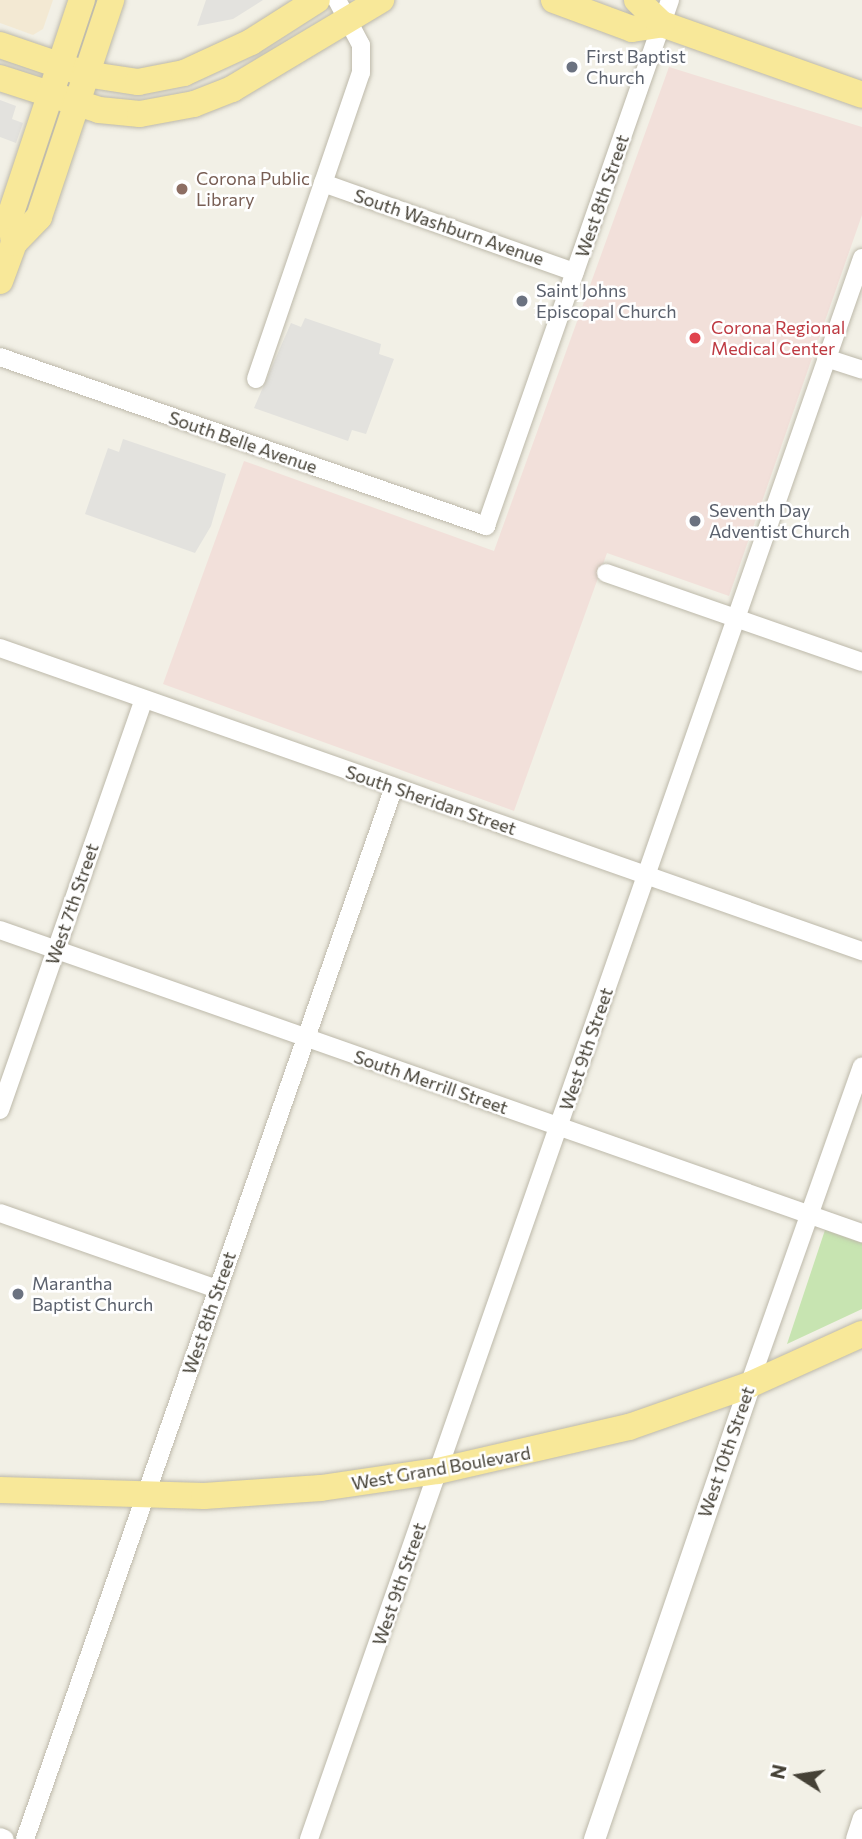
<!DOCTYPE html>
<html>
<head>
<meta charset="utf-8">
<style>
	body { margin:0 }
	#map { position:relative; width:862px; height:1839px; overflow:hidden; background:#f2f0e6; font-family:Commissioner,sans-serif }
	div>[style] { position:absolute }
	.commercial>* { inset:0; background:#f3e9d3 }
	.medical>* { inset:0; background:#f2e0da }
	.green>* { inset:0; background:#c7e4b1 }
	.parking>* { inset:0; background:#e3e2de }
	.roads { filter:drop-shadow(0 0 2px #bdb9aa) drop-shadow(0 0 2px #bdb9aa) }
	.minor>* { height:18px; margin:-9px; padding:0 9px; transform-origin:9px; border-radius:9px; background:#fff }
	.tertiary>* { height:21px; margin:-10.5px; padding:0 10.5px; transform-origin:10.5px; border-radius:10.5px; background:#fff }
	.primary>* { height:26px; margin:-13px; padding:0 13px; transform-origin:13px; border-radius:13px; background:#f8e899 }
	.dots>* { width:19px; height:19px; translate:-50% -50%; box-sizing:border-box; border:4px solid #fff; border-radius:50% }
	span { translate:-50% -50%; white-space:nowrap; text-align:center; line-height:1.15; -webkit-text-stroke:5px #fff; paint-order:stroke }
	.worship-label { font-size:18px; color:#5b616d }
	.left { translate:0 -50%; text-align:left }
	.education-label { font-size:18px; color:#785e54 }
	.street-label { font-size:18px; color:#454136 }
	.health-label { font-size:18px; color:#be3a42 }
	.north { position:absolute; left:764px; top:1741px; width:70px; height:70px; -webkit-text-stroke:5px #fff; paint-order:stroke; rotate:282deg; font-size:19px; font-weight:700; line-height:28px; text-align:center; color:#454136 }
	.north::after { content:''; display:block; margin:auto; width:24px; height:32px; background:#454136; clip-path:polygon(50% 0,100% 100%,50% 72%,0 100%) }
</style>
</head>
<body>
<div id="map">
	<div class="commercial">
		<i style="clip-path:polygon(0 0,53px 0,43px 29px,33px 35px,0 23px)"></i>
	</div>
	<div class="medical">
		<i style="clip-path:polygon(669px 67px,862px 127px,862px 215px,729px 596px,607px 553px,514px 811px,163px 684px,244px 461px,494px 551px)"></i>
	</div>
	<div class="green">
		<i style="clip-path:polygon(825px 1230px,862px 1243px,862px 1309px,787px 1344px)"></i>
	</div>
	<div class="parking">
		<i style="clip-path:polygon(206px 0,263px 0,233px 19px,197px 26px)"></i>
		<i style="clip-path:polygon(0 100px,16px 106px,12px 119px,23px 123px,16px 143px,0 137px)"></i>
		<i style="clip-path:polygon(305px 318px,381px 344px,379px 354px,394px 359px,366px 434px,352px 430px,348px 441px,254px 408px,291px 323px,301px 327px)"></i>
		<i style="clip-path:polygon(123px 439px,226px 474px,211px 526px,195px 553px,85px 514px,108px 448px,119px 452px)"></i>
	</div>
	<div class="roads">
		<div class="minor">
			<i style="left:323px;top:183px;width:267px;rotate:19.5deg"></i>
			<i style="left:0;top:357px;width:515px;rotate:19.17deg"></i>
			<i style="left:486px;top:526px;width:557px;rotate:-70.72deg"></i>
			<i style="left:826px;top:358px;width:38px;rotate:18deg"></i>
			<i style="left:256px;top:379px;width:324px;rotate:-71.1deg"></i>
			<i style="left:361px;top:73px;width:28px;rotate:-90deg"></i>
			<i style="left:361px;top:45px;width:51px;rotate:-118.1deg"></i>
			<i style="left:606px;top:573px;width:271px;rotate:19.2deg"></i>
			<i style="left:0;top:648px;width:914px;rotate:19.37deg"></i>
			<i style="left:0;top:930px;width:914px;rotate:19.37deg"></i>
			<i style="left:0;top:1110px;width:435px;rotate:-70.7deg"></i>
			<i style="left:0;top:1213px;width:230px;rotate:19.3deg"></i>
			<i style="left:749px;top:1385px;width:338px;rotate:-70.5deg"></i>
			<i style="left:0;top:1837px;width:5px;rotate:22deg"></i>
			<i style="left:25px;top:1839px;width:1115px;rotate:-70.67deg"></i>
			<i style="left:309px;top:1839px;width:1675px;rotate:-70.72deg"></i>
			<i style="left:855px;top:1839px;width:22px;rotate:-72deg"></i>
		</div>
		<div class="tertiary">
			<i style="left:594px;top:1839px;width:480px;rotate:-71.1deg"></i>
		</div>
		<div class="primary">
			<i style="left:554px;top:0;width:83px;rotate:20.4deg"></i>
			<i style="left:632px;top:29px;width:30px;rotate:-9deg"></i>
			<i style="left:662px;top:24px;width:212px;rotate:19.5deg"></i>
			<i style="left:637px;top:0;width:35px;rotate:44deg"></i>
			<i style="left:0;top:45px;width:90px;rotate:18.8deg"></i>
			<i style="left:85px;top:74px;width:54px;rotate:8.6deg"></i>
			<i style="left:138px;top:82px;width:47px;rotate:-11.1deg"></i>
			<i style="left:184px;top:73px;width:74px;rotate:-24.8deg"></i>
			<i style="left:251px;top:42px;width:78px;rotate:-32.5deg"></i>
			<i style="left:0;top:78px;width:104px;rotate:17.9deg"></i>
			<i style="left:99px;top:110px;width:41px;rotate:5.6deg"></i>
			<i style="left:140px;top:114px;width:55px;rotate:-10.5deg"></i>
			<i style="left:194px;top:104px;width:41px;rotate:-21.5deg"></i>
			<i style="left:232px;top:89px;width:174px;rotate:-30.9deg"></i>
			<i style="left:14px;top:243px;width:27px;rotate:-98deg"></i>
			<i style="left:10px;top:216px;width:228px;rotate:-71.6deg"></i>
			<i style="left:0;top:281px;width:40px;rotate:-69.8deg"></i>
			<i style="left:14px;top:243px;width:36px;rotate:-46deg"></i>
			<i style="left:39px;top:217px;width:229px;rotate:-71.6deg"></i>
			<i style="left:0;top:1490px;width:204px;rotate:1.7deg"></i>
			<i style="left:204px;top:1496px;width:117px;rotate:-3.9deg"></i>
			<i style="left:321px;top:1488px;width:118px;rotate:-8.3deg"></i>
			<i style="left:438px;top:1471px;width:196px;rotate:-13deg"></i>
			<i style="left:629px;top:1427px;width:127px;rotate:-19.3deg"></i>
			<i style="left:749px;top:1385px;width:124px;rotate:-24.3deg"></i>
		</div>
	</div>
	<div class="dots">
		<i style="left:572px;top:67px;background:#6b7280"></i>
		<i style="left:182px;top:189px;background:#8d6e63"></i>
		<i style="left:522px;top:301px;background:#6b7280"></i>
		<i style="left:695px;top:338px;background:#e0444e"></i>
		<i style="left:695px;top:521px;background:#6b7280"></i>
		<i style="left:18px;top:1294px;background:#6b7280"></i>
	</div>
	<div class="worship-label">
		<span class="left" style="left:586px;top:67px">First Baptist<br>Church</span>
		<span class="left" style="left:536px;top:301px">Saint Johns<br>Episcopal Church</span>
		<span class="left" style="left:709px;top:521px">Seventh Day<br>Adventist Church</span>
		<span class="left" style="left:32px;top:1294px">Marantha<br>Baptist Church</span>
	</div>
	<div class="education-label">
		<span class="left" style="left:196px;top:189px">Corona Public<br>Library</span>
	</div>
	<div class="street-label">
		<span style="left:602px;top:196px;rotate:-71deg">West 8th Street</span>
		<span style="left:449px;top:227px;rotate:19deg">South Washburn Avenue</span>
		<span style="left:243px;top:442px;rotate:19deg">South Belle Avenue</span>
		<span style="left:431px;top:800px;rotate:19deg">South Sheridan Street</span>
		<span style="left:72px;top:904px;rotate:-71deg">West 7th Street</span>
		<span style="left:586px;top:1049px;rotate:-71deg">West 9th Street</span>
		<span style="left:431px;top:1082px;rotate:19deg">South Merrill Street</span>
		<span style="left:209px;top:1313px;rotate:-71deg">West 8th Street</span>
		<span style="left:726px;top:1452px;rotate:-71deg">West 10th Street</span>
		<span style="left:441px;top:1468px;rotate:-10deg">West Grand Boulevard</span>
		<span style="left:399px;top:1584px;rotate:-71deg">West 9th Street</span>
	</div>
	<div class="health-label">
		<span class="left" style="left:711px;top:338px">Corona Regional<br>Medical Center</span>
	</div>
	<div class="north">N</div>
</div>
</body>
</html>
